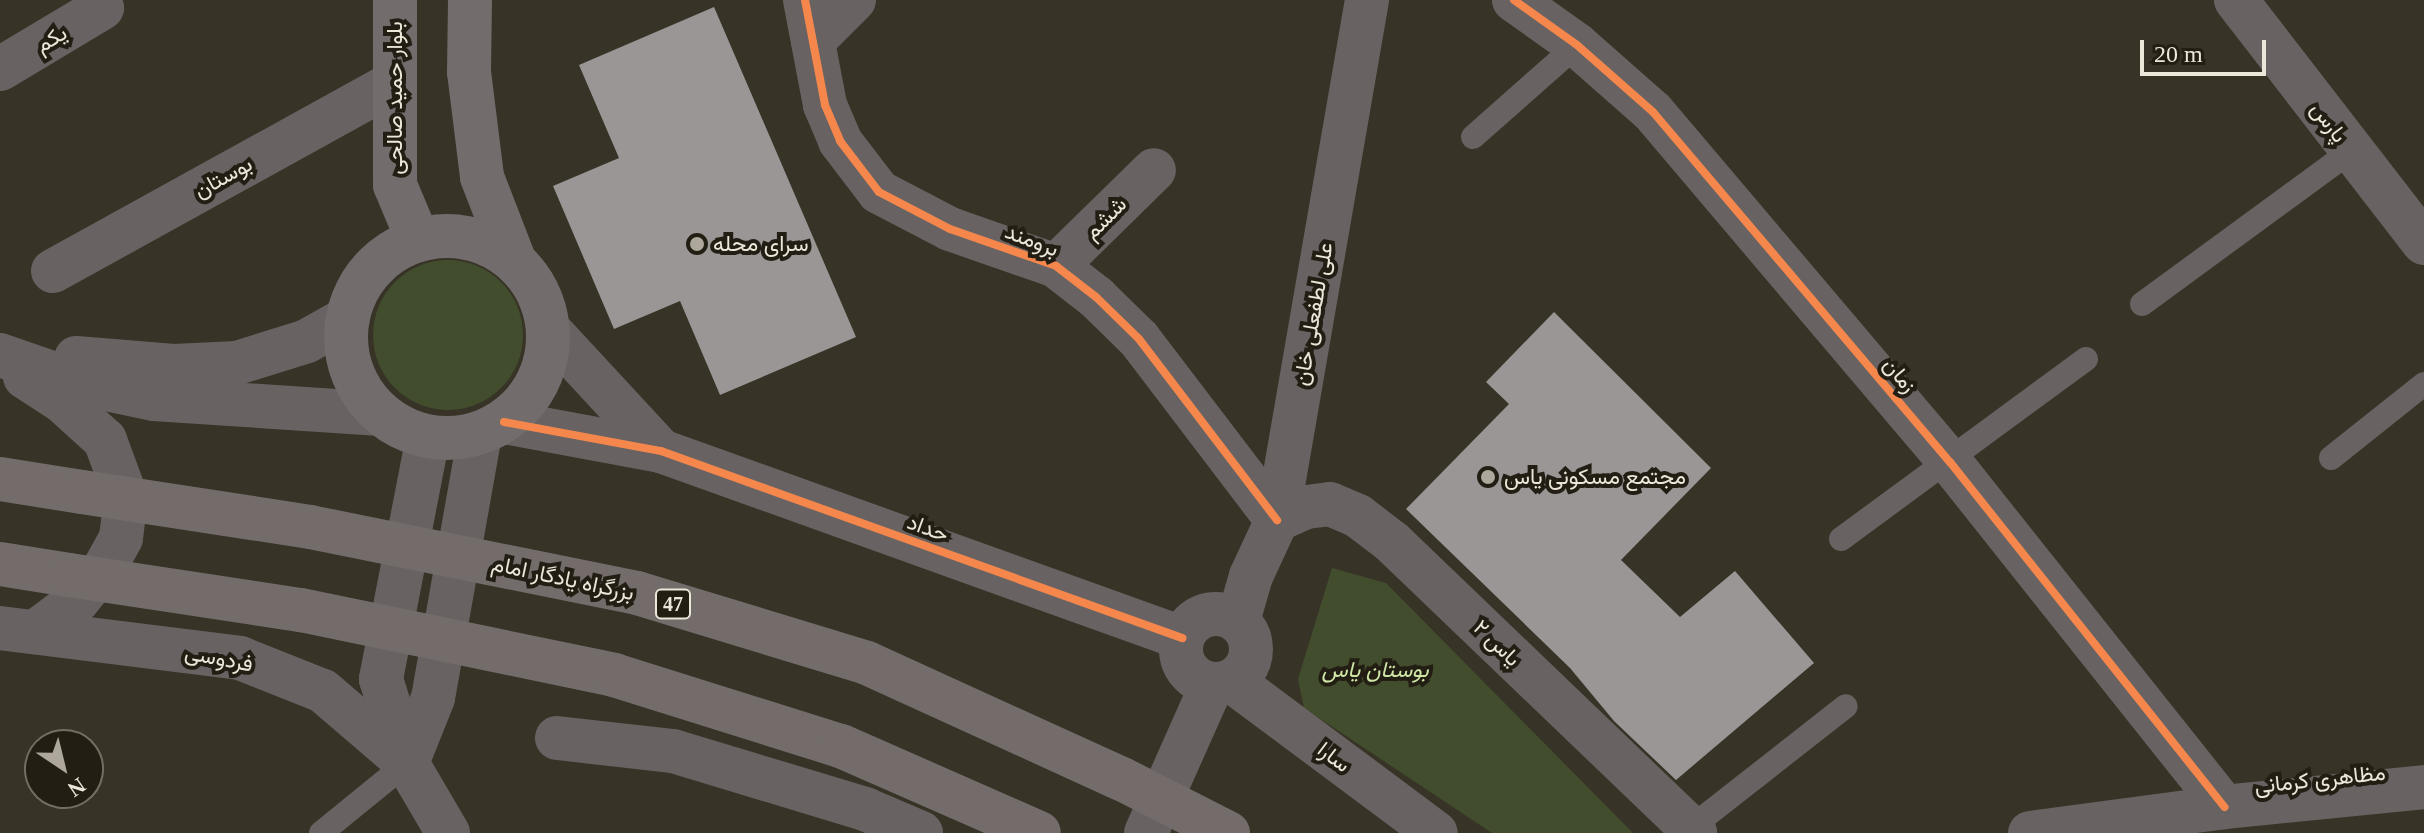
<!DOCTYPE html>
<html>
<head>
<meta charset="utf-8">
<style>
	body { margin:0 }
	#map { position:relative; width:2424px; height:833px; overflow:hidden; background:#383327; font-family:"Times New Roman",Vazirmatn,serif }
	div>[style] { position:absolute }
	.green>* { inset:0; background:#424d2d }
	.round { border-radius:50% }
	.building>* { inset:0; background:#9a9696 }
	.service>* { height:24px; margin:-12px; padding:0 12px; transform-origin:12px; border-radius:12px; background:#686362 }
	.minor>* { height:44px; margin:-22px; padding:0 22px; transform-origin:22px; border-radius:22px; background:#686362 }
	.minor>.ring { margin:-22px; padding:0; box-sizing:content-box; background:none; border:44px solid #686362; border-radius:50% }
	.tertiary>* { height:44px; margin:-22px; padding:0 22px; transform-origin:22px; border-radius:22px; background:#686362 }
	.secondary>* { height:44px; margin:-22px; padding:0 22px; transform-origin:22px; border-radius:22px; background:#726c6c }
	.secondary>.ring { margin:-22px; padding:0; box-sizing:content-box; background:none; border:44px solid #726c6c; border-radius:50% }
	.trunk>* { height:44px; margin:-22px; padding:0 22px; transform-origin:22px; border-radius:22px; background:#736c6b }
	.trunk-bridge>* { height:44px; margin:-22px; padding:0 22px; transform-origin:22px; border-radius:22px; background:#736c6b }
	.cycleway>* { height:8px; margin:-4px; padding:0 4px; transform-origin:4px; border-radius:4px; background:#f5874c }
	.dots>* { width:22px; height:22px; translate:-50% -50%; box-sizing:border-box; border:4px solid #231e14; border-radius:50% }
	span { translate:-50% -50%; white-space:nowrap; text-align:center; line-height:1.15; -webkit-text-stroke:8px #231e14; paint-order:stroke }
	.shield-label span { padding:2px 6px; background:#231e14; border:2px solid; border-radius:6px; -webkit-text-stroke-width:0 }
	.shield-label { font-size:20px; color:#ece7d9; font-weight:700 }
	.street-label { font-size:22px; color:#ece7d9 }
	.poi-label { font-size:22px; color:#ece7d9 }
	.left { translate:0 -50%; text-align:left }
	.park-label { font-size:22px; color:#cfe7a7; font-style:italic }
	.north { position:absolute; left:24px; top:729px; width:80px; height:80px; box-sizing:border-box; background:#231e14; border:2px solid #736e63; border-radius:50%; rotate:145deg; font-size:22px; font-weight:700; line-height:32px; text-align:center; color:#ece7d9 }
	.north::after { content:''; display:block; margin:auto; width:28px; height:36px; background:#ada89b; clip-path:polygon(50% 0,100% 100%,50% 72%,0 100%) }
	.scale { position:absolute; left:2140px; top:40px; width:126px; height:36px; box-sizing:border-box; border:4px solid #ece7d9; border-top:0; padding-left:10px; font-size:24px; line-height:28px; white-space:nowrap; color:#ece7d9; -webkit-text-stroke:6px #231e14; paint-order:stroke }
</style>
</head>
<body>
<div id="map">
	<div class="green">
		<i class="round" style="left:373px;top:260px;width:150px;height:150px"></i>
		<i style="clip-path:polygon(1332px 568px,1386px 583px,1633px 833px,1492px 833px,1304px 708px,1298px 679px)"></i>
	</div>
	<div class="building">
		<i style="clip-path:polygon(714px 7px,856px 337px,720px 395px,680px 301px,614px 329px,553px 186px,619px 158px,579px 65px)"></i>
		<i style="clip-path:polygon(1554px 312px,1711px 468px,1621px 560px,1680px 617px,1735px 571px,1814px 663px,1676px 780px,1614px 721px,1570px 668px,1406px 509px,1509px 404px,1486px 382px)"></i>
	</div>
	<div class="service">
		<i style="left:1473px;top:137px;width:139px;rotate:-41.5deg"></i>
		<i style="left:2142px;top:304px;width:259px;rotate:-36.2deg"></i>
		<i style="left:2331px;top:458px;width:119px;rotate:-38.5deg"></i>
		<i style="left:1841px;top:539px;width:304px;rotate:-36.3deg"></i>
		<i style="left:1689px;top:829px;width:199px;rotate:-38.1deg"></i>
		<i style="left:321px;top:833px;width:111px;rotate:-39.1deg"></i>
	</div>
	<div class="minor">
		<i style="left:805px;top:0;width:107px;rotate:79.2deg"></i>
		<i style="left:825px;top:105px;width:39px;rotate:67deg"></i>
		<i style="left:840px;top:141px;width:64px;rotate:52.6deg"></i>
		<i style="left:879px;top:192px;width:80px;rotate:27.5deg"></i>
		<i style="left:950px;top:229px;width:112px;rotate:19.2deg"></i>
		<i style="left:1056px;top:266px;width:51px;rotate:37.8deg"></i>
		<i style="left:1096px;top:297px;width:60px;rotate:44.3deg"></i>
		<i style="left:1139px;top:339px;width:228px;rotate:52.7deg"></i>
		<i style="left:1514px;top:0;width:77px;rotate:35.5deg"></i>
		<i style="left:1577px;top:45px;width:101px;rotate:41.4deg"></i>
		<i style="left:1653px;top:112px;width:459px;rotate:49.7deg"></i>
		<i style="left:1950px;top:462px;width:441px;rotate:51.5deg"></i>
		<i style="left:2236px;top:0;width:307px;rotate:52.3deg"></i>
		<i style="left:813px;top:41px;width:58px;rotate:-45deg"></i>
		<i style="left:0;top:69px;width:119px;rotate:-30.9deg"></i>
		<i style="left:1056px;top:266px;width:137px;rotate:-44.4deg"></i>
		<i style="left:53px;top:271px;width:389px;rotate:-28.9deg"></i>
		<i style="left:0;top:355px;width:92px;rotate:19deg"></i>
		<i style="left:87px;top:385px;width:68px;rotate:11.8deg"></i>
		<i style="left:154px;top:399px;width:227px;rotate:3.8deg"></i>
		<i style="left:76px;top:358px;width:98px;rotate:4.7deg"></i>
		<i style="left:174px;top:366px;width:63px;rotate:-2.7deg"></i>
		<i style="left:237px;top:363px;width:73px;rotate:-17.4deg"></i>
		<i style="left:307px;top:341px;width:47px;rotate:-29.3deg"></i>
		<i style="left:25px;top:377px;width:44px;rotate:33deg"></i>
		<i style="left:62px;top:401px;width:58px;rotate:42.2deg"></i>
		<i style="left:105px;top:440px;width:61px;rotate:69.8deg"></i>
		<i style="left:126px;top:497px;width:41px;rotate:97deg"></i>
		<i style="left:121px;top:538px;width:33px;rotate:119deg"></i>
		<i style="left:105px;top:567px;width:43px;rotate:129.3deg"></i>
		<i style="left:78px;top:600px;width:54px;rotate:143.3deg"></i>
		<i style="left:1277px;top:520px;width:32px;rotate:-24deg"></i>
		<i style="left:1306px;top:507px;width:24px;rotate:-7deg"></i>
		<i style="left:1330px;top:504px;width:30px;rotate:23deg"></i>
		<i style="left:1358px;top:516px;width:43px;rotate:37.4deg"></i>
		<i style="left:1392px;top:542px;width:420px;rotate:43.8deg"></i>
		<i class="ring" style="left:1181px;top:614px;width:26px;height:26px"></i>
		<i style="left:1238px;top:621px;width:47px;rotate:-73.9deg"></i>
		<i style="left:1251px;top:576px;width:62px;rotate:-65.1deg"></i>
		<i style="left:1277px;top:520px;width:528px;rotate:-80.18deg"></i>
		<i style="left:0;top:628px;width:242px;rotate:7.1deg"></i>
		<i style="left:240px;top:658px;width:89px;rotate:21.7deg"></i>
		<i style="left:323px;top:691px;width:111px;rotate:40.6deg"></i>
		<i style="left:1232px;top:681px;width:254px;rotate:36.7deg"></i>
		<i style="left:557px;top:738px;width:117px;rotate:6.4deg"></i>
		<i style="left:673px;top:751px;width:201px;rotate:16.8deg"></i>
		<i style="left:865px;top:809px;width:61px;rotate:23.2deg"></i>
		<i style="left:1146px;top:833px;width:162px;rotate:-66deg"></i>
		<i style="left:2030px;top:833px;width:196px;rotate:-7.6deg"></i>
		<i style="left:2224px;top:807px;width:201px;rotate:-5.7deg"></i>
	</div>
	<div class="tertiary">
		<i style="left:549px;top:330px;width:165px;rotate:47.2deg"></i>
		<i style="left:504px;top:422px;width:160px;rotate:10.5deg"></i>
		<i style="left:661px;top:451px;width:554px;rotate:19.74deg"></i>
		<i style="left:428px;top:437px;width:247px;rotate:101deg"></i>
		<i style="left:381px;top:679px;width:88px;rotate:72.8deg"></i>
		<i style="left:407px;top:763px;width:70px;rotate:-68.2deg"></i>
		<i style="left:433px;top:698px;width:269px;rotate:-79.9deg"></i>
		<i style="left:407px;top:763px;width:81px;rotate:59.6deg"></i>
	</div>
	<div class="secondary">
		<i style="left:395px;top:0;width:185px;rotate:90deg"></i>
		<i style="left:395px;top:185px;width:60px;rotate:67.3deg"></i>
		<i style="left:470px;top:0;width:72px;rotate:90.8deg"></i>
		<i style="left:469px;top:72px;width:106px;rotate:82.9deg"></i>
		<i style="left:482px;top:177px;width:89px;rotate:68.9deg"></i>
		<i class="ring" style="left:346px;top:236px;width:158px;height:158px"></i>
	</div>
	<div class="trunk">
		<i style="left:0;top:479px;width:83px;rotate:9deg"></i>
		<i style="left:0;top:564px;width:70px;rotate:9.1deg"></i>
	</div>
	<div class="trunk-bridge">
		<i style="left:82px;top:492px;width:231px;rotate:8.7deg"></i>
		<i style="left:310px;top:527px;width:334px;rotate:11.4deg"></i>
		<i style="left:637px;top:593px;width:240px;rotate:16.9deg"></i>
		<i style="left:867px;top:663px;width:280px;rotate:24.5deg"></i>
		<i style="left:1122px;top:779px;width:119px;rotate:27deg"></i>
		<i style="left:69px;top:575px;width:235px;rotate:8.6deg"></i>
		<i style="left:301px;top:610px;width:320px;rotate:11.7deg"></i>
		<i style="left:614px;top:675px;width:238px;rotate:17.4deg"></i>
		<i style="left:841px;top:746px;width:216px;rotate:23.7deg"></i>
	</div>
	<div class="cycleway">
		<i style="left:805px;top:0;width:107px;rotate:79.2deg"></i>
		<i style="left:825px;top:105px;width:39px;rotate:67deg"></i>
		<i style="left:840px;top:141px;width:64px;rotate:52.6deg"></i>
		<i style="left:879px;top:192px;width:80px;rotate:27.5deg"></i>
		<i style="left:950px;top:229px;width:112px;rotate:19.2deg"></i>
		<i style="left:1056px;top:266px;width:51px;rotate:37.8deg"></i>
		<i style="left:1096px;top:297px;width:60px;rotate:44.3deg"></i>
		<i style="left:1139px;top:339px;width:228px;rotate:52.7deg"></i>
		<i style="left:1514px;top:0;width:77px;rotate:35.5deg"></i>
		<i style="left:1577px;top:45px;width:101px;rotate:41.4deg"></i>
		<i style="left:1653px;top:112px;width:459px;rotate:49.7deg"></i>
		<i style="left:1950px;top:462px;width:441px;rotate:51.5deg"></i>
		<i style="left:504px;top:422px;width:160px;rotate:10.5deg"></i>
		<i style="left:661px;top:451px;width:554px;rotate:19.74deg"></i>
	</div>
	<div class="dots">
		<i style="left:697px;top:244px;background:#ada89b"></i>
		<i style="left:1488px;top:477px;background:#ada89b"></i>
	</div>
	<div class="shield-label">
		<span style="left:673px;top:604px">47</span>
	</div>
	<div class="street-label">
		<span style="left:51px;top:39px;rotate:-31deg">یکم</span>
		<span style="left:395px;top:98px;rotate:-90deg">بلوار حمید صالحی</span>
		<span style="left:2329px;top:122px;rotate:53deg">پارس</span>
		<span style="left:223px;top:177px;rotate:-29deg">بوستان</span>
		<span style="left:1105px;top:218px;rotate:-45deg">ششم</span>
		<span style="left:1032px;top:240px;rotate:21deg">برومند</span>
		<span style="left:1313px;top:314px;rotate:-80deg">علی لطفعلی خان</span>
		<span style="left:1900px;top:375px;rotate:50deg">زمان</span>
		<span style="left:928px;top:528px;rotate:20deg">حداد</span>
		<span style="left:563px;top:578px;rotate:12deg">بزرگراه یادگار امام</span>
		<span style="left:1497px;top:643px;rotate:44deg">یاس ۲</span>
		<span style="left:219px;top:658px;rotate:11deg">فردوسی</span>
		<span style="left:1334px;top:757px;rotate:37deg">سارا</span>
		<span style="left:2320px;top:779px;rotate:-6deg">مظاهری کرمانی</span>
	</div>
	<div class="poi-label">
		<span class="left" style="left:713px;top:244px">سرای محله</span>
		<span class="left" style="left:1504px;top:477px">مجتمع مسکونی یاس</span>
	</div>
	<div class="park-label">
		<span style="left:1375px;top:670px">بوستان یاس</span>
	</div>
	<div class="north">N</div>
	<div class="scale">20 m</div>
</div>
</body>
</html>
